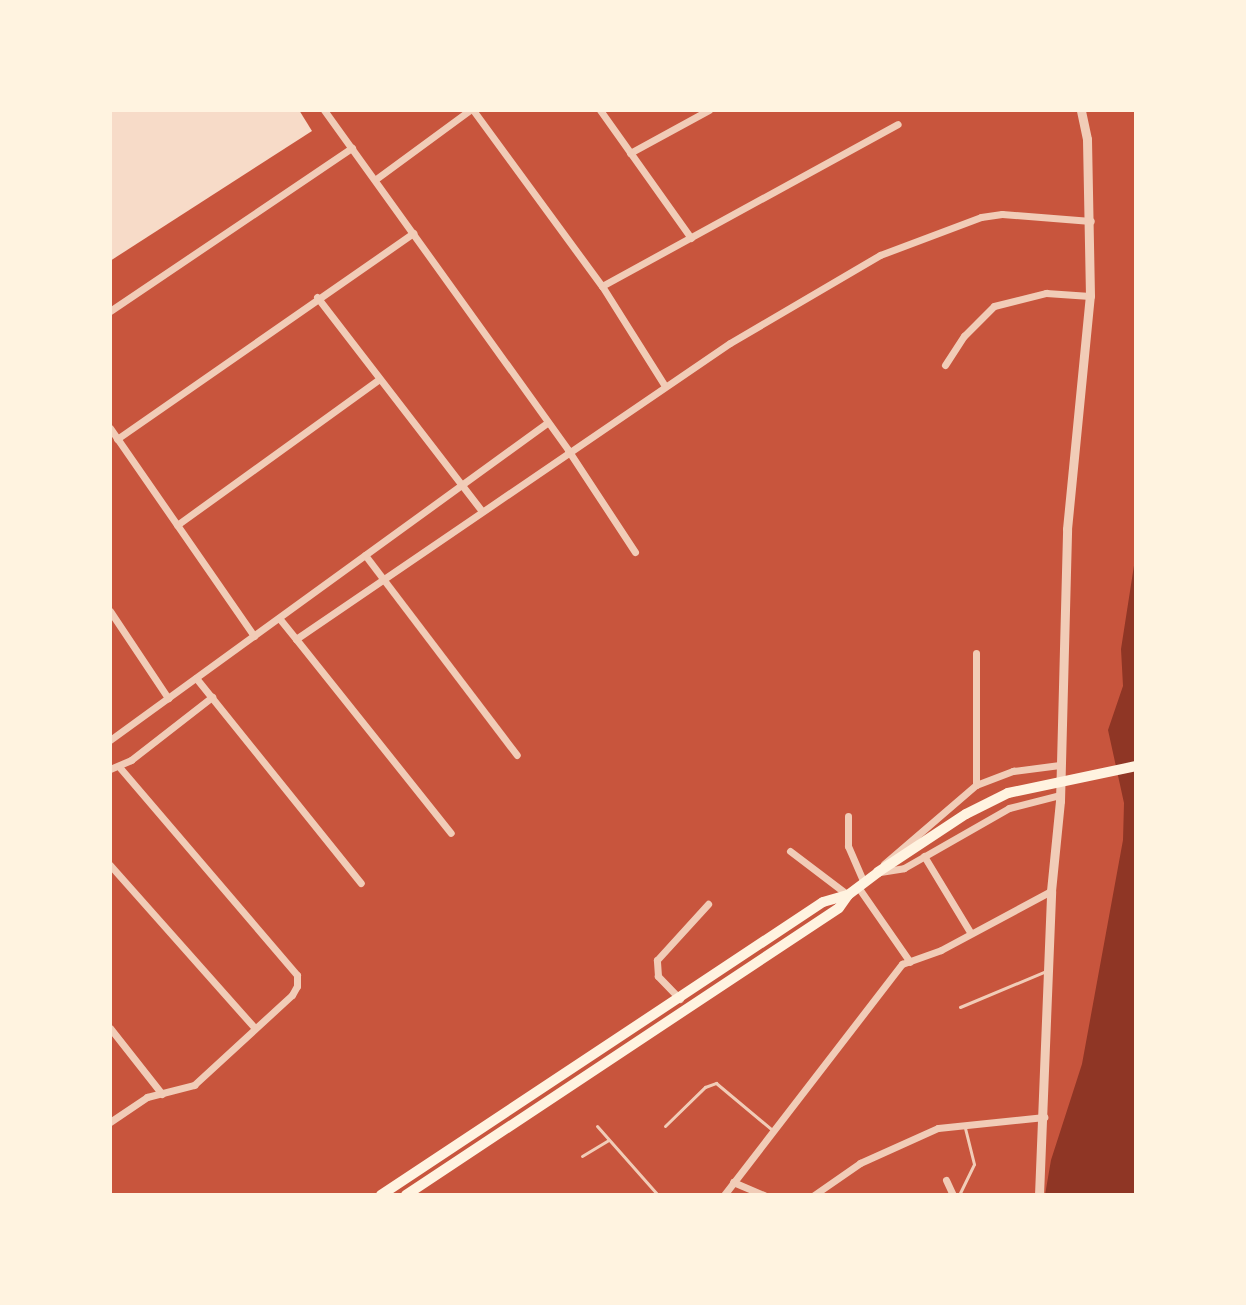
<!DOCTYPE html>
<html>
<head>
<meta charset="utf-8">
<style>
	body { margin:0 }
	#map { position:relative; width:1246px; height:1305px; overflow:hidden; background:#c8553d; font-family:"Space Grotesk",sans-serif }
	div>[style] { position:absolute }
	.water>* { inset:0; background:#8f3625 }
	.building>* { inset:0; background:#f7dbc8 }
	.service>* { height:3px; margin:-1.5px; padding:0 1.5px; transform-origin:1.5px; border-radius:1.5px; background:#f1ccb7 }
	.minor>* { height:7px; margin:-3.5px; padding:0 3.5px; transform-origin:3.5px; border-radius:3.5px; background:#f1ccb7 }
	.tertiary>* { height:9px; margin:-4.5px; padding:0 4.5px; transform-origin:4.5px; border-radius:4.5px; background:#f1ccb7 }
	.secondary>* { height:10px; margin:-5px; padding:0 5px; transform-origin:5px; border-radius:5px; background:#fff3e0 }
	span { translate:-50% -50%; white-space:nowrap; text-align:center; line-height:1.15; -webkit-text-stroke:7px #fff3e0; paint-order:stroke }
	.frame { position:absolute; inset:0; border:112px solid #fff3e0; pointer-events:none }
</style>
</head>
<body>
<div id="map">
	<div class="water">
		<i style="clip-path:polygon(1136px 467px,1136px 1195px,1045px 1195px,1051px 1160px,1082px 1064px,1123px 840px,1124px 803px,1108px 730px,1123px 686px,1121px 649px,1135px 559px)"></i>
	</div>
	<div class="building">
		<i style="clip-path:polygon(110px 110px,299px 110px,312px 131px,110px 261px)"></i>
	</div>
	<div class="service">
		<i style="left:960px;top:1007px;width:93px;rotate:-22.7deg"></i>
		<i style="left:597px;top:1126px;width:92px;rotate:48.5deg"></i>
		<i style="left:665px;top:1126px;width:56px;rotate:-44.3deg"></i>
		<i style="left:705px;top:1087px;width:12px;rotate:-20deg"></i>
		<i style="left:716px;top:1083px;width:72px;rotate:39.9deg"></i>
		<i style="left:582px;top:1156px;width:31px;rotate:-31deg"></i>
		<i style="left:959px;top:1195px;width:34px;rotate:-64deg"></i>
		<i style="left:974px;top:1164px;width:37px;rotate:-104deg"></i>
	</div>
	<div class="minor">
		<i style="left:324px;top:110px;width:418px;rotate:54.3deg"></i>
		<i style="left:568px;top:450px;width:122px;rotate:56.7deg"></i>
		<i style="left:473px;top:110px;width:218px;rotate:53.8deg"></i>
		<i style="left:602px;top:286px;width:118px;rotate:57.8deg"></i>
		<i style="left:600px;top:110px;width:157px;rotate:54.6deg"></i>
		<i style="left:630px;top:153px;width:90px;rotate:-28.6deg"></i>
		<i style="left:376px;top:179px;width:117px;rotate:-36.3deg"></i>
		<i style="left:602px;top:286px;width:337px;rotate:-28.7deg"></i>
		<i style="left:317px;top:297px;width:270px;rotate:52.4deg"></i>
		<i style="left:110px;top:311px;width:292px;rotate:-34deg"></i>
		<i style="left:945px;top:365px;width:35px;rotate:-57deg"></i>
		<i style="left:964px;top:336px;width:42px;rotate:-45deg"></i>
		<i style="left:994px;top:306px;width:54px;rotate:-14deg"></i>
		<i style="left:1046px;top:293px;width:44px;rotate:3.9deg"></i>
		<i style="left:110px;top:428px;width:253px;rotate:55.3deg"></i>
		<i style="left:117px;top:439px;width:361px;rotate:-34.8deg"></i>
		<i style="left:177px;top:525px;width:248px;rotate:-35.8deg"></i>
		<i style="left:365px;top:555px;width:251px;rotate:52.8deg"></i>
		<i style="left:110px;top:611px;width:105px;rotate:56.3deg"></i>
		<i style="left:279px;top:618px;width:27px;rotate:51deg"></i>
		<i style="left:296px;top:639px;width:525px;rotate:-34.3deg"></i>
		<i style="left:730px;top:343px;width:174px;rotate:-30.4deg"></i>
		<i style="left:880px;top:255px;width:108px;rotate:-20.6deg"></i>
		<i style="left:981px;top:217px;width:21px;rotate:-8deg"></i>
		<i style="left:1002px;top:214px;width:89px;rotate:4.5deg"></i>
		<i style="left:296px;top:639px;width:248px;rotate:51.4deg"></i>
		<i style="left:976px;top:653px;width:132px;rotate:90deg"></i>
		<i style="left:196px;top:678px;width:263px;rotate:51.2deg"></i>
		<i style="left:110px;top:740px;width:540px;rotate:-35.96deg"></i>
		<i style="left:110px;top:769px;width:23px;rotate:-23deg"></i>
		<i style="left:131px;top:760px;width:103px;rotate:-37.9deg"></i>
		<i style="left:848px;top:816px;width:30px;rotate:90deg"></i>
		<i style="left:848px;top:846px;width:40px;rotate:66.6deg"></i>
		<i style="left:790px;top:851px;width:73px;rotate:37.2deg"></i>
		<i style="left:924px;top:856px;width:89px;rotate:58.8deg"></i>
		<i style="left:884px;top:864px;width:121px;rotate:-40.7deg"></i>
		<i style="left:976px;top:785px;width:40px;rotate:-21deg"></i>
		<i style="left:1013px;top:771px;width:47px;rotate:-7.3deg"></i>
		<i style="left:110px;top:865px;width:217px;rotate:48.4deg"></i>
		<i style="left:880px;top:872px;width:24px;rotate:-9deg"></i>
		<i style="left:904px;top:868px;width:121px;rotate:-29.7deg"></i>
		<i style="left:1009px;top:808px;width:53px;rotate:-14.3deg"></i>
		<i style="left:858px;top:887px;width:91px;rotate:55.3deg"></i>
		<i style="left:680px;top:999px;width:32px;rotate:-134deg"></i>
		<i style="left:658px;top:976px;width:16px;rotate:-94deg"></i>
		<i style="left:657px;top:960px;width:76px;rotate:-47.7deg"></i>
		<i style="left:110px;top:1028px;width:84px;rotate:51.8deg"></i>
		<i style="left:110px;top:1122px;width:45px;rotate:-34deg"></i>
		<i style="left:147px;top:1097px;width:49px;rotate:-14.3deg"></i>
		<i style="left:194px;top:1085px;width:133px;rotate:-42.6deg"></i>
		<i style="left:292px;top:995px;width:10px;rotate:-61deg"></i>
		<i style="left:297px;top:986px;width:11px;rotate:-90deg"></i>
		<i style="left:297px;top:975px;width:272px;rotate:-130.5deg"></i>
		<i style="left:946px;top:1180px;width:17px;rotate:65deg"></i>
		<i style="left:733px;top:1182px;width:34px;rotate:23deg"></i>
		<i style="left:724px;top:1195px;width:292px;rotate:-52.4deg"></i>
		<i style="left:902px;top:964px;width:41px;rotate:-19.7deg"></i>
		<i style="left:941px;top:950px;width:125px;rotate:-28.2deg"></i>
		<i style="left:814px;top:1195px;width:56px;rotate:-34.8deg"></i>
		<i style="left:860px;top:1163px;width:85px;rotate:-24.2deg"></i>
		<i style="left:938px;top:1128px;width:107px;rotate:-5.9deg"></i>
	</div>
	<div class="tertiary">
		<i style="left:1039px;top:1195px;width:304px;rotate:-87.7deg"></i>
		<i style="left:1051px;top:891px;width:90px;rotate:-84.3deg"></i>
		<i style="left:1060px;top:801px;width:272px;rotate:-88.5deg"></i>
		<i style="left:1067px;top:529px;width:234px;rotate:-84.4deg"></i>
		<i style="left:1090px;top:296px;width:157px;rotate:-91.1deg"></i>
		<i style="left:1087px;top:139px;width:30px;rotate:-102deg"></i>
	</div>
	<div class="secondary">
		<i style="left:381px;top:1195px;width:530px;rotate:-33.54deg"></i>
		<i style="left:823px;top:902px;width:26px;rotate:-16deg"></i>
		<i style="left:406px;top:1195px;width:519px;rotate:-33.54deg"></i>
		<i style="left:839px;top:908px;width:16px;rotate:-55deg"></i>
		<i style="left:848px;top:895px;width:38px;rotate:-37deg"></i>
		<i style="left:878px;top:872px;width:105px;rotate:-33.4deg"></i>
		<i style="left:966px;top:814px;width:47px;rotate:-26.6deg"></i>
		<i style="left:1008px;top:793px;width:131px;rotate:-11.9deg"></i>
	</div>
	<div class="frame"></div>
</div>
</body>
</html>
